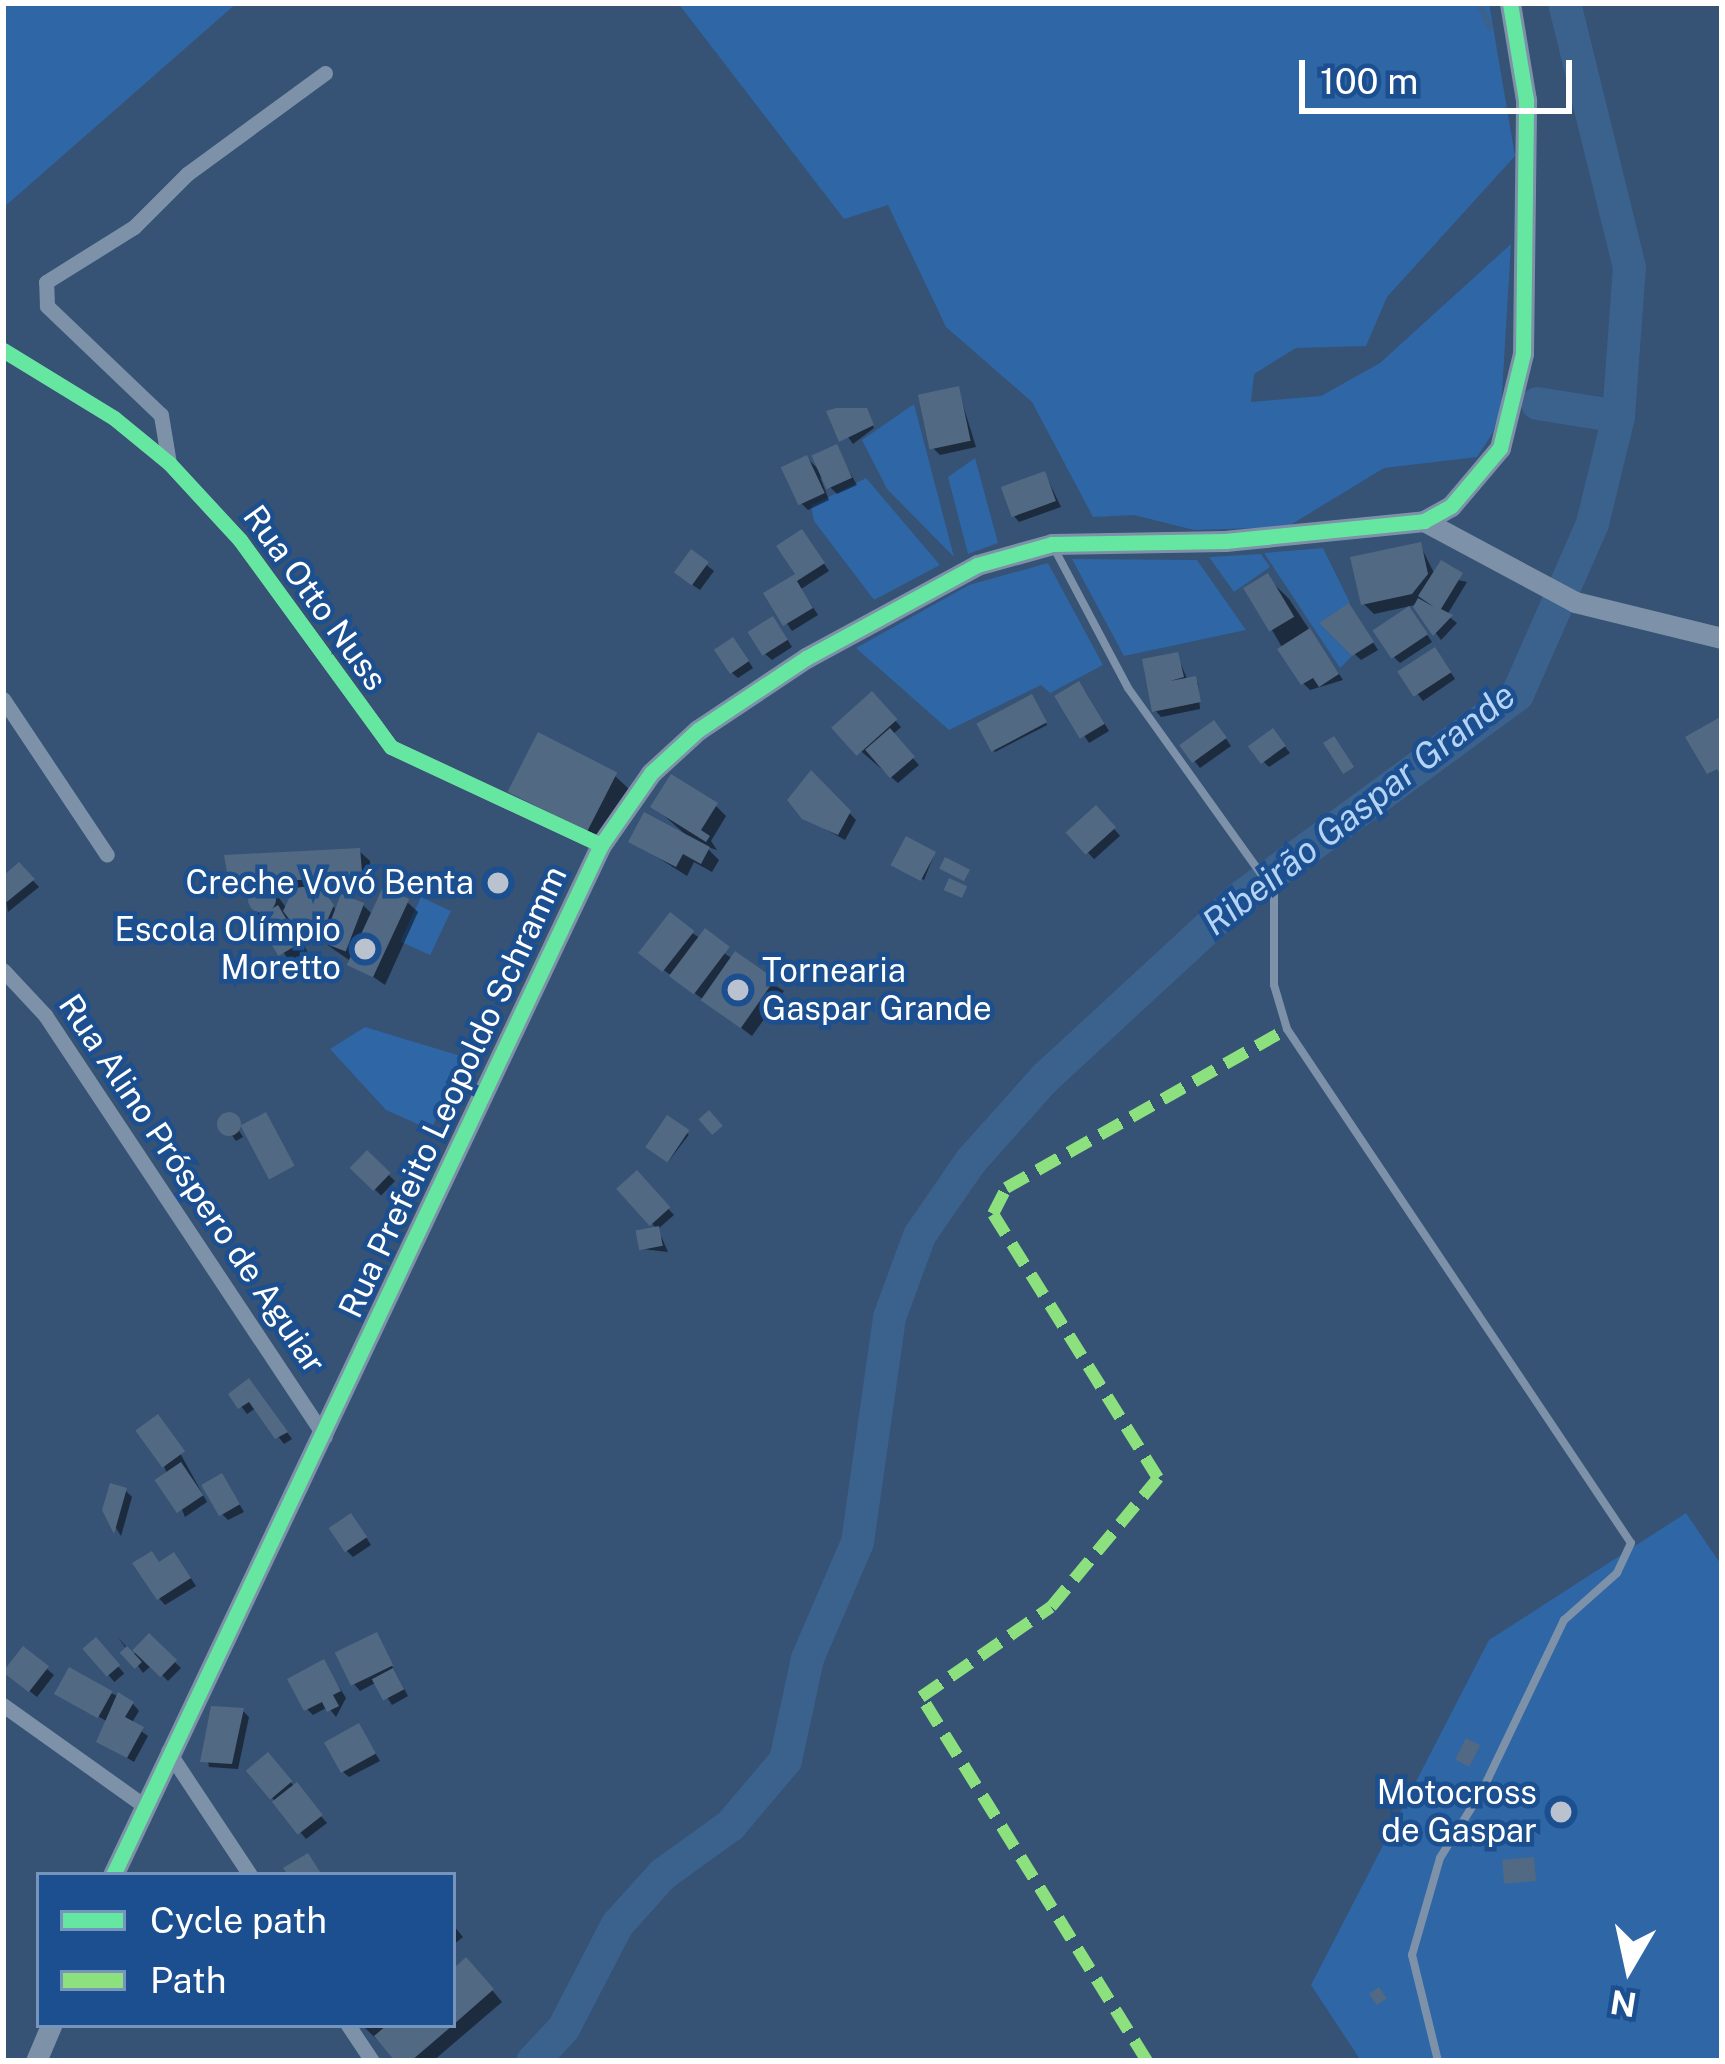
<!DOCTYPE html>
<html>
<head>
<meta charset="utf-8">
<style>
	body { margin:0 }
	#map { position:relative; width:1725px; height:2064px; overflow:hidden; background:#365274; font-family:"Public Sans",sans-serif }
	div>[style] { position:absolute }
	.green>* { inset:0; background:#2f66a5; transform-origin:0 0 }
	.shadow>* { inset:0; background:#0007; transform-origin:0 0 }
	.stream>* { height:6px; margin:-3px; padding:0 3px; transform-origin:3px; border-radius:3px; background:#3b618d }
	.river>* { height:33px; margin:-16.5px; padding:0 16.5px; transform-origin:16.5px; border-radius:16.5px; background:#3b618d }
	.building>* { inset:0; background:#526984; transform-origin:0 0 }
	.round { border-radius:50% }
	.service>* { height:8px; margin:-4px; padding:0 4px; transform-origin:4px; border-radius:4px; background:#7d92a8 }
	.minor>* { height:15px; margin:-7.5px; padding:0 7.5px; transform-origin:7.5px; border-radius:7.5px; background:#7d92a8 }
	.tertiary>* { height:21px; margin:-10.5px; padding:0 10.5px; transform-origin:10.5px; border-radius:10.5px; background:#7d92a8 }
	.quiet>* { height:12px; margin-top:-6px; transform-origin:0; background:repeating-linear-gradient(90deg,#8de07e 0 24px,transparent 0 36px) }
	.cycleway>* { height:15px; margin:-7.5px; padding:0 7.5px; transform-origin:7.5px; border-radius:7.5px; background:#66e7a1 }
	.dots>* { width:33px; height:33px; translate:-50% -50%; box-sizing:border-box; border:6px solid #1b4f8f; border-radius:50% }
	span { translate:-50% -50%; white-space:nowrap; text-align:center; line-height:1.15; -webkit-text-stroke:9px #1b4f8f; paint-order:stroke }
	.street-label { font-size:33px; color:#fff }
	.poi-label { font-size:33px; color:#fff }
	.right { translate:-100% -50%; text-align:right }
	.left { translate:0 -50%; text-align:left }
	.water-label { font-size:36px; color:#b5d3f5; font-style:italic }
	.frame { position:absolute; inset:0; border:6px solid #fff; pointer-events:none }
	.legend { position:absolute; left:36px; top:1872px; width:420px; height:156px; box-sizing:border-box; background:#1b4f8f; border:3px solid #7695bc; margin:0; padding:15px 21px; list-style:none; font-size:36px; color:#fff }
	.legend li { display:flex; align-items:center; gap:24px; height:60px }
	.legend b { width:60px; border:3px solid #7695bc }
	.north { position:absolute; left:1569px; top:1908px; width:120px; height:120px; -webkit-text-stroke:9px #1b4f8f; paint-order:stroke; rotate:189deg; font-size:33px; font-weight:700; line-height:48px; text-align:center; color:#fff }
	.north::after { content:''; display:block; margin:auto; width:42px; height:54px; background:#fff; clip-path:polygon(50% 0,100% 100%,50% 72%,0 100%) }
	.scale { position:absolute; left:1299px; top:60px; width:273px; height:54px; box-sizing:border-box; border:6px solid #fff; border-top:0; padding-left:15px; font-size:36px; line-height:42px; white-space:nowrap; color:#fff; -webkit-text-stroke:9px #1b4f8f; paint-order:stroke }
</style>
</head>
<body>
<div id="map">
	<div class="green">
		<i style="clip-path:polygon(3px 3px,237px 3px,3px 208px)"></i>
		<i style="clip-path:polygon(678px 3px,1489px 3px,1515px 156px,1387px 297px,1366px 346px,1296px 348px,1254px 374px,1251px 402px,1321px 396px,1380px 363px,1511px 244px,1501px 411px,1492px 434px,1477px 457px,1384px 468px,1287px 527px,1194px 530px,1134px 515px,1093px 517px,1032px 402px,946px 327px,888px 205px,844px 219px)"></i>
		<i style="clip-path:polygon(914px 404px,954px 557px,887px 489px,862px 440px)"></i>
		<i style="clip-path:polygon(975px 458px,998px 543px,968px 554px,948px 477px)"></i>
		<i style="clip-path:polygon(866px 478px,940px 565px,874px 600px,814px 521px,811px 506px)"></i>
		<i style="clip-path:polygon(1323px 548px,1350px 603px,1319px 623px,1352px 656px,1340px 668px,1264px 553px)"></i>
		<i style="clip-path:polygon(1261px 554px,1270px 567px,1234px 592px,1209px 557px)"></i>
		<i style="clip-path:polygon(1072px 559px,1197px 560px,1246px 630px,1124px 656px)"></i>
		<i style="clip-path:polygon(1048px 563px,1103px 665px,1050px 693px,1041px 685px,949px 730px,856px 648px,969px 585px)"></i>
		<i style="left:421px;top:897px;width:33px;height:49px;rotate:25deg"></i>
		<i style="clip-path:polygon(365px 1027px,464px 1057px,431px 1130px,386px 1110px,330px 1049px)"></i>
		<i style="clip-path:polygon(1686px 1513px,1722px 1566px,1722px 2061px,1361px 2061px,1311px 1985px,1489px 1640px)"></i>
	</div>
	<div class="shadow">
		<i style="clip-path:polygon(958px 389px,976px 447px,940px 455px,933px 448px)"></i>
		<i style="clip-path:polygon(831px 413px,868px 414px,874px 428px,853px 444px)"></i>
		<i style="clip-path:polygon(836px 448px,857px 485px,837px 494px,820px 477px,829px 500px,808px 510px,801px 503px,807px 458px,824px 475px)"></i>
		<i style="clip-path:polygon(1045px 474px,1061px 507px,1019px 522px,1013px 515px)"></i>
		<i style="clip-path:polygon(808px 540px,829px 571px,801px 589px,818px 615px,792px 631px,767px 594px,799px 575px)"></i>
		<i style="clip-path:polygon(1420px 545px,1435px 575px,1467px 582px,1447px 615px,1457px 623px,1441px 640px,1415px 605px,1374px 614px,1363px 603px)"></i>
		<i style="clip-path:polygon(691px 553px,714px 571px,700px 590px,684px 579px)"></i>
		<i style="clip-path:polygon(1267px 577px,1289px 599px,1343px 680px,1310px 690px,1303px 683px,1272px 630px)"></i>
		<i style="clip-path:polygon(1355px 614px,1378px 650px,1361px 660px,1323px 624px)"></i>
		<i style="clip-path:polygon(1415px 616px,1432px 642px,1400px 663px,1394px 657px)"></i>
		<i style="clip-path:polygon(779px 626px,792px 647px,772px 660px,765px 654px)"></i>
		<i style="clip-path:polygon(739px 647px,753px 668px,738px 678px,731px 672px)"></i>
		<i style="clip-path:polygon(1177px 655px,1188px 681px,1198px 683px,1200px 709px,1161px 717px,1155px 710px)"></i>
		<i style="clip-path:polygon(1441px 657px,1455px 679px,1423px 701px,1401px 672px)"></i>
		<i style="clip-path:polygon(1085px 691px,1109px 731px,1089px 743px,1059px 697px)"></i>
		<i style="clip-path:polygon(872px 695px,901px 727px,892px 735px,919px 765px,898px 783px,841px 734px)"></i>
		<i style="clip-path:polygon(1034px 700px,1047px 725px,995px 752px,993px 749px)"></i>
		<i style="clip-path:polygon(1220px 730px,1231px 746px,1200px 768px,1183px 746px)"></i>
		<i style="clip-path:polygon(1279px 739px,1290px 753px,1269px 767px,1262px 760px)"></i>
		<i style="clip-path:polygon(812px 774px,856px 820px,845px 840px,804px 817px)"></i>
		<i style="clip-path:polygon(615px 776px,630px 790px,598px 841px,514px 793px)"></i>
		<i style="clip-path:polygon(716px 806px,726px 816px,711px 841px,717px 850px,705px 846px,719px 860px,712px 872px,694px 862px,687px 876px,632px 841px,693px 841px,654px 807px)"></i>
		<i style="left:1096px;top:809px;width:36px;height:35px;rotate:48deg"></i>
		<i style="clip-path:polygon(evenodd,359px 851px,370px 861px,371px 882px,318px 889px,338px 912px,363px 905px,373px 915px,407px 902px,418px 912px,385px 985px,290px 919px,309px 955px,292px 965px,248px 900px,260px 892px,242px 893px,232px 882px,359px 851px,296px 890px,287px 909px,274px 891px,296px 890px)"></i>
		<i style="clip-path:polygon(934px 855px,924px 880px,897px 866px)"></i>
		<i style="clip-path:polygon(19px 866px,39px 887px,8px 912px,3px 880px)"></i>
		<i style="clip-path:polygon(692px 933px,784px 991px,752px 1036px,649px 959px)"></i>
		<i style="clip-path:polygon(227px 1112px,243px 1137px,236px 1141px,219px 1117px)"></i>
		<i style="left:668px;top:1119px;width:26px;height:34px;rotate:37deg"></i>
		<i style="left:367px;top:1154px;width:39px;height:20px;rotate:44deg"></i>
		<i style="clip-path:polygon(636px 1175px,674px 1215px,658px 1229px,668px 1252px,642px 1249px,657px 1229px,620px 1189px)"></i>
		<i style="clip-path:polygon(255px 1388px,292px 1439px,284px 1444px,256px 1408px,247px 1414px,232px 1394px)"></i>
		<i style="clip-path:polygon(164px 1424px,207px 1502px,185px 1517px,164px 1466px)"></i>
		<i style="clip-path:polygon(227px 1483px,244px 1512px,228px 1520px,221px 1513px)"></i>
		<i style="clip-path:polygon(126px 1491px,132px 1497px,121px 1536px,105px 1510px)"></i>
		<i style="clip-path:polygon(357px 1523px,371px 1545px,353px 1557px,346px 1550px)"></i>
		<i style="clip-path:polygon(180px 1562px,196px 1586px,165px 1605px,159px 1598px)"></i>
		<i style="clip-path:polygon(376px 1636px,408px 1696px,392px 1705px,377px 1682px,360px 1691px,354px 1684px)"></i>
		<i style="clip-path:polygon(118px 1637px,133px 1655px,149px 1638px,181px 1668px,168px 1681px,152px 1665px,143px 1673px)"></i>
		<i style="left:96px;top:1641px;width:43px;height:13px;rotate:49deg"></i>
		<i style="clip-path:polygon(24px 1650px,54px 1675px,37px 1697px,13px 1678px)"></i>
		<i style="clip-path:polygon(324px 1663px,346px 1698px,336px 1717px,328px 1707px,313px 1715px,307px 1709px)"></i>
		<i style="clip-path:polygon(57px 1693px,111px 1693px,133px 1704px,139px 1711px,131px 1724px,148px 1736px,134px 1762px,99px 1741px,108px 1722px)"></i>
		<i style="clip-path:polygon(243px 1711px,249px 1717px,238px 1769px,209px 1767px,204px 1740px)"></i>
		<i style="clip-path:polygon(359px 1726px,380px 1761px,349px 1777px,342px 1771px)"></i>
		<i style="clip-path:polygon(268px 1757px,327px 1823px,306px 1839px,250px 1771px)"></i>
		<i style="clip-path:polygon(453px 1925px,463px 1937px,453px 1945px)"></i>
		<i style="clip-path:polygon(453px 1966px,477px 1972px,502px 2002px,433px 2061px,399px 2061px,362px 2025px,453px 2025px)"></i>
	</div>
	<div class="stream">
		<i style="left:1479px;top:3px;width:27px;rotate:66deg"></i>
	</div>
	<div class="river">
		<i style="left:1537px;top:403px;width:82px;rotate:9.1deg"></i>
		<i style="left:532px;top:2061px;width:45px;rotate:-46.8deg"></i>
		<i style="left:563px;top:2028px;width:117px;rotate:-62.6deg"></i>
		<i style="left:617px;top:1924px;width:67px;rotate:-48deg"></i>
		<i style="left:662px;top:1874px;width:84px;rotate:-35.8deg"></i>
		<i style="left:730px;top:1825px;width:85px;rotate:-49.8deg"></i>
		<i style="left:785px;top:1760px;width:104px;rotate:-77.8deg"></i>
		<i style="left:807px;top:1658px;width:126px;rotate:-66.7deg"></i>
		<i style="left:857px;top:1542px;width:227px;rotate:-81.9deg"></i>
		<i style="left:889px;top:1317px;width:87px;rotate:-69.9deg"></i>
		<i style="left:919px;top:1235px;width:90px;rotate:-55.4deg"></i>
		<i style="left:970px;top:1161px;width:111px;rotate:-48.3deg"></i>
		<i style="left:1044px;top:1078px;width:267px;rotate:-42.7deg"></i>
		<i style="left:1240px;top:897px;width:343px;rotate:-36.2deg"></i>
		<i style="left:1517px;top:694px;width:187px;rotate:-66.3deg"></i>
		<i style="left:1592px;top:523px;width:110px;rotate:-76.3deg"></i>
		<i style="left:1618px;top:416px;width:149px;rotate:-85.8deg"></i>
		<i style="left:1629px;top:267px;width:272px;rotate:-103.8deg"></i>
	</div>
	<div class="building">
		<i style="left:959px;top:386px;width:56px;height:42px;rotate:78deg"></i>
		<i style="clip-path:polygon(836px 408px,867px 408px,874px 425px,839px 442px,826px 411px)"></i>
		<i style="left:837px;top:444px;width:37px;height:28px;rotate:66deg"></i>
		<i style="left:807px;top:455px;width:42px;height:29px;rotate:65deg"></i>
		<i style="left:1045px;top:471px;width:32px;height:47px;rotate:70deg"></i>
		<i style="clip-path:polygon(802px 529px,825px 563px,797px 581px,813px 608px,783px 626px,763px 593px,795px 574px,776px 546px)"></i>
		<i style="clip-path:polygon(1421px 542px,1428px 574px,1412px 594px,1361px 605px,1350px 557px)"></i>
		<i style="left:691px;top:549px;width:22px;height:29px;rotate:36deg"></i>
		<i style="clip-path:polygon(1441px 560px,1463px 573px,1441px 609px,1453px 615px,1433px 636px,1413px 607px,1418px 598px,1434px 607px,1418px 596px)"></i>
		<i style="left:1268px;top:573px;width:51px;height:29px;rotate:59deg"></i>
		<i style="clip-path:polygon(1349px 603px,1374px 642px,1352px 656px,1319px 623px)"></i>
		<i style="left:1409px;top:606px;width:34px;height:44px;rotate:56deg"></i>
		<i style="left:773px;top:616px;width:28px;height:30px;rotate:58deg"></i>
		<i style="clip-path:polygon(1310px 628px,1339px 674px,1319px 687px,1313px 678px,1301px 685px,1277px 649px)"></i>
		<i style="left:733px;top:637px;width:29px;height:23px;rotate:56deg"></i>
		<i style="left:1435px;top:647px;width:30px;height:45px;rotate:57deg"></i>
		<i style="clip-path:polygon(1178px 652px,1184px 677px,1170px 681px,1196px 676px,1201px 702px,1152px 712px,1142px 659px)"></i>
		<i style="left:1079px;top:681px;width:50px;height:29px;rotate:59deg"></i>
		<i style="left:872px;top:691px;width:38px;height:55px;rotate:48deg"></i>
		<i style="left:1032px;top:694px;width:32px;height:63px;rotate:62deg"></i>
		<i style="clip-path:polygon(1722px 716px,1722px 777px,1717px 769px,1707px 774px,1685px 737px)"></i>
		<i style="left:1214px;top:720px;width:22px;height:43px;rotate:54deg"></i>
		<i style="left:890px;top:728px;width:38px;height:33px;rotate:49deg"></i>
		<i style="left:1273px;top:728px;width:22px;height:31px;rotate:54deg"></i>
		<i style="left:538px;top:732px;width:89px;height:67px;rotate:27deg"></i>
		<i style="left:1334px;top:736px;width:37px;height:13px;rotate:57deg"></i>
		<i style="clip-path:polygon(811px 770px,851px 811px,838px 835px,802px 819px,787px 800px)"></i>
		<i style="clip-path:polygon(671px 774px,718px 803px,701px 830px,710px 836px,706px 842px,650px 807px)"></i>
		<i style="left:1096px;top:805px;width:30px;height:41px;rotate:48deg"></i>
		<i style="clip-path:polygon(644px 812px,710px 847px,701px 864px,683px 854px,676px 867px,628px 842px)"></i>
		<i style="left:906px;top:836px;width:34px;height:33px;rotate:28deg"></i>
		<i style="clip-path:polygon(360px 848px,362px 872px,352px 877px,229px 884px,224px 855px)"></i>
		<i style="left:945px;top:857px;width:28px;height:13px;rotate:27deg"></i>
		<i style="clip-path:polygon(19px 862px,35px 879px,3px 905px,3px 876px)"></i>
		<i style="left:949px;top:878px;width:20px;height:13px;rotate:24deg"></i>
		<i class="round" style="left:248px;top:885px;width:28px;height:28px"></i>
		<i style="clip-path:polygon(319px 885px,334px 905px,324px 928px,298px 931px,283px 911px,294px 888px)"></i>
		<i style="left:383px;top:887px;width:29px;height:86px;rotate:25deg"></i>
		<i style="left:341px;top:894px;width:25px;height:52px;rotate:21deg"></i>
		<i style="left:278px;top:905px;width:44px;height:26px;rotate:59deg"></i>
		<i style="left:670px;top:912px;width:31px;height:52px;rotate:38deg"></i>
		<i style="left:705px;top:928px;width:31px;height:60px;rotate:37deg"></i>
		<i style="left:735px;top:951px;width:49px;height:60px;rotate:35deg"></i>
		<i style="left:709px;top:1110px;width:21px;height:14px;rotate:49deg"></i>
		<i style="left:266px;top:1112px;width:61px;height:29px;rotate:62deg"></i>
		<i class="round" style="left:217px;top:1112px;width:24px;height:24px"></i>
		<i style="left:667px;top:1115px;width:27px;height:39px;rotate:34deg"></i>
		<i style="left:367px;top:1150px;width:33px;height:25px;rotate:44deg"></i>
		<i style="left:637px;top:1170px;width:50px;height:28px;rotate:48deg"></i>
		<i style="left:659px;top:1226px;width:20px;height:24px;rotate:79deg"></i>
		<i style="clip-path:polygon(249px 1378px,288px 1432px,275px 1439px,249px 1402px,238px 1409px,228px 1394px)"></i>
		<i style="left:158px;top:1414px;width:46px;height:28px;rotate:54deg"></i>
		<i style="left:181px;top:1462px;width:40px;height:32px;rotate:56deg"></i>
		<i style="left:222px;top:1473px;width:36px;height:24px;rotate:60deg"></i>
		<i style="clip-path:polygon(110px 1483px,127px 1488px,114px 1534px,102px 1510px)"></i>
		<i style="left:351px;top:1513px;width:29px;height:27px;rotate:56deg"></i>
		<i style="clip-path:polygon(152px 1551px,159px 1562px,174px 1552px,191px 1578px,157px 1600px,132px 1563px)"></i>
		<i style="left:377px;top:1632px;width:37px;height:47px;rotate:64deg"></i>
		<i style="left:149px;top:1633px;width:39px;height:24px;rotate:44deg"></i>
		<i style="left:96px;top:1637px;width:37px;height:18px;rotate:49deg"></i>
		<i style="left:23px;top:1646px;width:33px;height:33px;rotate:38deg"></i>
		<i style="left:127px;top:1646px;width:22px;height:10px;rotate:47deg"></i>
		<i style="clip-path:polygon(324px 1659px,341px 1691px,333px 1695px,339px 1706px,327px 1712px,322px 1702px,304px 1711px,287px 1679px)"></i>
		<i style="left:69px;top:1667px;width:50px;height:31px;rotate:29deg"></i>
		<i style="left:393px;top:1668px;width:24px;height:24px;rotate:62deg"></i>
		<i style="clip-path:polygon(118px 1692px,134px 1702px,125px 1717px,144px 1727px,127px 1758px,96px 1742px)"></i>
		<i style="clip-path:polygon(211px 1706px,244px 1708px,232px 1764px,200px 1762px)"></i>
		<i style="left:359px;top:1723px;width:35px;height:40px;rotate:61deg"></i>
		<i style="left:1466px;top:1738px;width:16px;height:24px;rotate:27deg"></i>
		<i style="left:268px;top:1752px;width:38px;height:29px;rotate:50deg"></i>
		<i style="left:297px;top:1782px;width:42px;height:32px;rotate:52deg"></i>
		<i style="clip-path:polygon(308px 1853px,322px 1875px,288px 1875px,283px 1868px)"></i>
		<i style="left:1534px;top:1857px;width:24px;height:32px;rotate:85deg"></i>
		<i style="clip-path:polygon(466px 1957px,494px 1989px,453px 2025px,453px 1969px)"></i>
		<i style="left:1379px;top:1987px;width:14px;height:12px;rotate:56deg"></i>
		<i style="clip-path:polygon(387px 2025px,453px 2025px,411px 2061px,395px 2061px,374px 2036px)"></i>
	</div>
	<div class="service">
		<i style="left:1055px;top:550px;width:156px;rotate:62.1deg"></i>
		<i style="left:1128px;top:688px;width:251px;rotate:54.4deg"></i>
		<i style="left:1274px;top:892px;width:93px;rotate:90deg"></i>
		<i style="left:1274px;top:985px;width:46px;rotate:73.5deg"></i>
		<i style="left:1287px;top:1029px;width:618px;rotate:56.21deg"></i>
		<i style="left:1631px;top:1543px;width:33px;rotate:115deg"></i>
		<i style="left:1617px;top:1573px;width:71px;rotate:138.4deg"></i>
		<i style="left:1564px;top:1620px;width:190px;rotate:115.6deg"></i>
		<i style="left:1482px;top:1791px;width:79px;rotate:122.1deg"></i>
		<i style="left:1440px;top:1858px;width:101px;rotate:106.1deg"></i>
		<i style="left:1412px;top:1955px;width:109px;rotate:76.2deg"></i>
	</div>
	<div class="minor">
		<i style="left:3px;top:350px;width:130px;rotate:31.5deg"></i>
		<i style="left:114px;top:418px;width:71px;rotate:39.3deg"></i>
		<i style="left:169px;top:463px;width:105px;rotate:47.3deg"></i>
		<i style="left:240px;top:540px;width:256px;rotate:53.9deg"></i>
		<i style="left:391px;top:747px;width:232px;rotate:25deg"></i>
		<i style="left:169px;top:463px;width:49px;rotate:-99.5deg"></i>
		<i style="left:161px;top:415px;width:158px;rotate:-136.3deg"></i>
		<i style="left:47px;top:306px;width:24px;rotate:-92deg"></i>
		<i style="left:46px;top:282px;width:104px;rotate:-32deg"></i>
		<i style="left:134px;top:227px;width:75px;rotate:-45deg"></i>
		<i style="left:187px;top:174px;width:171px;rotate:-36.2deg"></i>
		<i style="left:3px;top:699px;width:187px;rotate:56.3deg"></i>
		<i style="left:3px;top:970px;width:62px;rotate:47deg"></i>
		<i style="left:45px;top:1015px;width:506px;rotate:56.44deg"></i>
		<i style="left:3px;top:1705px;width:171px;rotate:35.5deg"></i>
		<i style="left:168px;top:1751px;width:149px;rotate:56.5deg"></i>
		<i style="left:348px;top:2025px;width:43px;rotate:56.3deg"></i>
	</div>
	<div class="tertiary">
		<i style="left:1424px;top:521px;width:171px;rotate:28.2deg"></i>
		<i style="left:1575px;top:602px;width:151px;rotate:13.8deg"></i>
		<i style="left:113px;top:1875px;width:1140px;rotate:-64.65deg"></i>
		<i style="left:601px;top:845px;width:88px;rotate:-55.2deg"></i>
		<i style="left:651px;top:773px;width:64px;rotate:-42.5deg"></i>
		<i style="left:698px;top:730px;width:130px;rotate:-33.7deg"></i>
		<i style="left:806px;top:658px;width:195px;rotate:-28.5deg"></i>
		<i style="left:977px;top:565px;width:78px;rotate:-15.6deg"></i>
		<i style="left:1052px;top:544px;width:173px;rotate:-1deg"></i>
		<i style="left:1225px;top:541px;width:200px;rotate:-5.7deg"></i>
		<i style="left:1424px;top:521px;width:31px;rotate:-29deg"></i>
		<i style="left:1451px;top:506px;width:76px;rotate:-49.8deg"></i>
		<i style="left:1500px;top:448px;width:97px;rotate:-76.3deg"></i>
		<i style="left:1523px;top:354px;width:254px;rotate:-89.3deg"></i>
		<i style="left:1526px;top:100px;width:98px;rotate:-99.4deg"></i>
		<i style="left:36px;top:2061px;width:39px;rotate:-67deg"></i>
	</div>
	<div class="quiet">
		<i style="left:1147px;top:2061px;width:428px;rotate:-121.8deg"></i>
		<i style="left:921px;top:1697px;width:158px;rotate:-34.7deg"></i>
		<i style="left:1051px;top:1607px;width:168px;rotate:-50.3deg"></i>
		<i style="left:1158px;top:1478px;width:311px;rotate:-122deg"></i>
		<i style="left:993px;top:1214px;width:29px;rotate:-63deg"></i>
		<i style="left:1006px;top:1188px;width:323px;rotate:-29.5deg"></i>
	</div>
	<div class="cycleway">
		<i style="left:3px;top:350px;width:130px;rotate:31.5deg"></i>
		<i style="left:114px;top:418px;width:71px;rotate:39.3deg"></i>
		<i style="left:169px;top:463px;width:105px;rotate:47.3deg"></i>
		<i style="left:240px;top:540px;width:256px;rotate:53.9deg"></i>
		<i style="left:391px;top:747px;width:232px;rotate:25deg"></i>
		<i style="left:113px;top:1875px;width:1140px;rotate:-64.65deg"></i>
		<i style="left:601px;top:845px;width:88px;rotate:-55.2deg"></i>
		<i style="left:651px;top:773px;width:64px;rotate:-42.5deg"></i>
		<i style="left:698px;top:730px;width:130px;rotate:-33.7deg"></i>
		<i style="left:806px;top:658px;width:195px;rotate:-28.5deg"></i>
		<i style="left:977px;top:565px;width:78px;rotate:-15.6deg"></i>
		<i style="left:1052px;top:544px;width:173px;rotate:-1deg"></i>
		<i style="left:1225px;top:541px;width:200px;rotate:-5.7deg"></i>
		<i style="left:1424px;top:521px;width:31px;rotate:-29deg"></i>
		<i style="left:1451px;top:506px;width:76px;rotate:-49.8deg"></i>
		<i style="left:1500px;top:448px;width:97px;rotate:-76.3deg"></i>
		<i style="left:1523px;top:354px;width:254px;rotate:-89.3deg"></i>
		<i style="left:1526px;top:100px;width:98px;rotate:-99.4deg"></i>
	</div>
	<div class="dots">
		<i style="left:498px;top:883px;background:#b9c2ce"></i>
		<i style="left:365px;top:949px;background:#b9c2ce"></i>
		<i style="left:738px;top:990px;background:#b9c2ce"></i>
		<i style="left:1561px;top:1812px;background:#b9c2ce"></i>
	</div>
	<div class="street-label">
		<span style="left:315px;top:598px;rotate:54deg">Rua Otto Nuss</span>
		<span style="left:453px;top:1092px;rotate:-65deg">Rua Prefeito Leopoldo Schramm</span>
		<span style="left:192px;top:1184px;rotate:56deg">Rua Alino Próspero de Aguiar</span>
	</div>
	<div class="poi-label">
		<span class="right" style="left:474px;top:883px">Creche Vovó Benta</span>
		<span class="right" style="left:341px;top:949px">Escola Olímpio<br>Moretto</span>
		<span class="left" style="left:762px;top:990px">Tornearia<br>Gaspar Grande</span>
		<span class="right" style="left:1537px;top:1812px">Motocross<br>de Gaspar</span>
	</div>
	<div class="water-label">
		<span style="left:1359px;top:809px;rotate:-38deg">Ribeirão Gaspar Grande</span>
	</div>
	<div class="frame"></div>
	<ul class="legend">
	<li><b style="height:15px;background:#66e7a1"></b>Cycle path</li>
	<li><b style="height:15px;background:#8de07e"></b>Path</li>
	</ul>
	<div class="north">N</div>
	<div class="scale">100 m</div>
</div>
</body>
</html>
